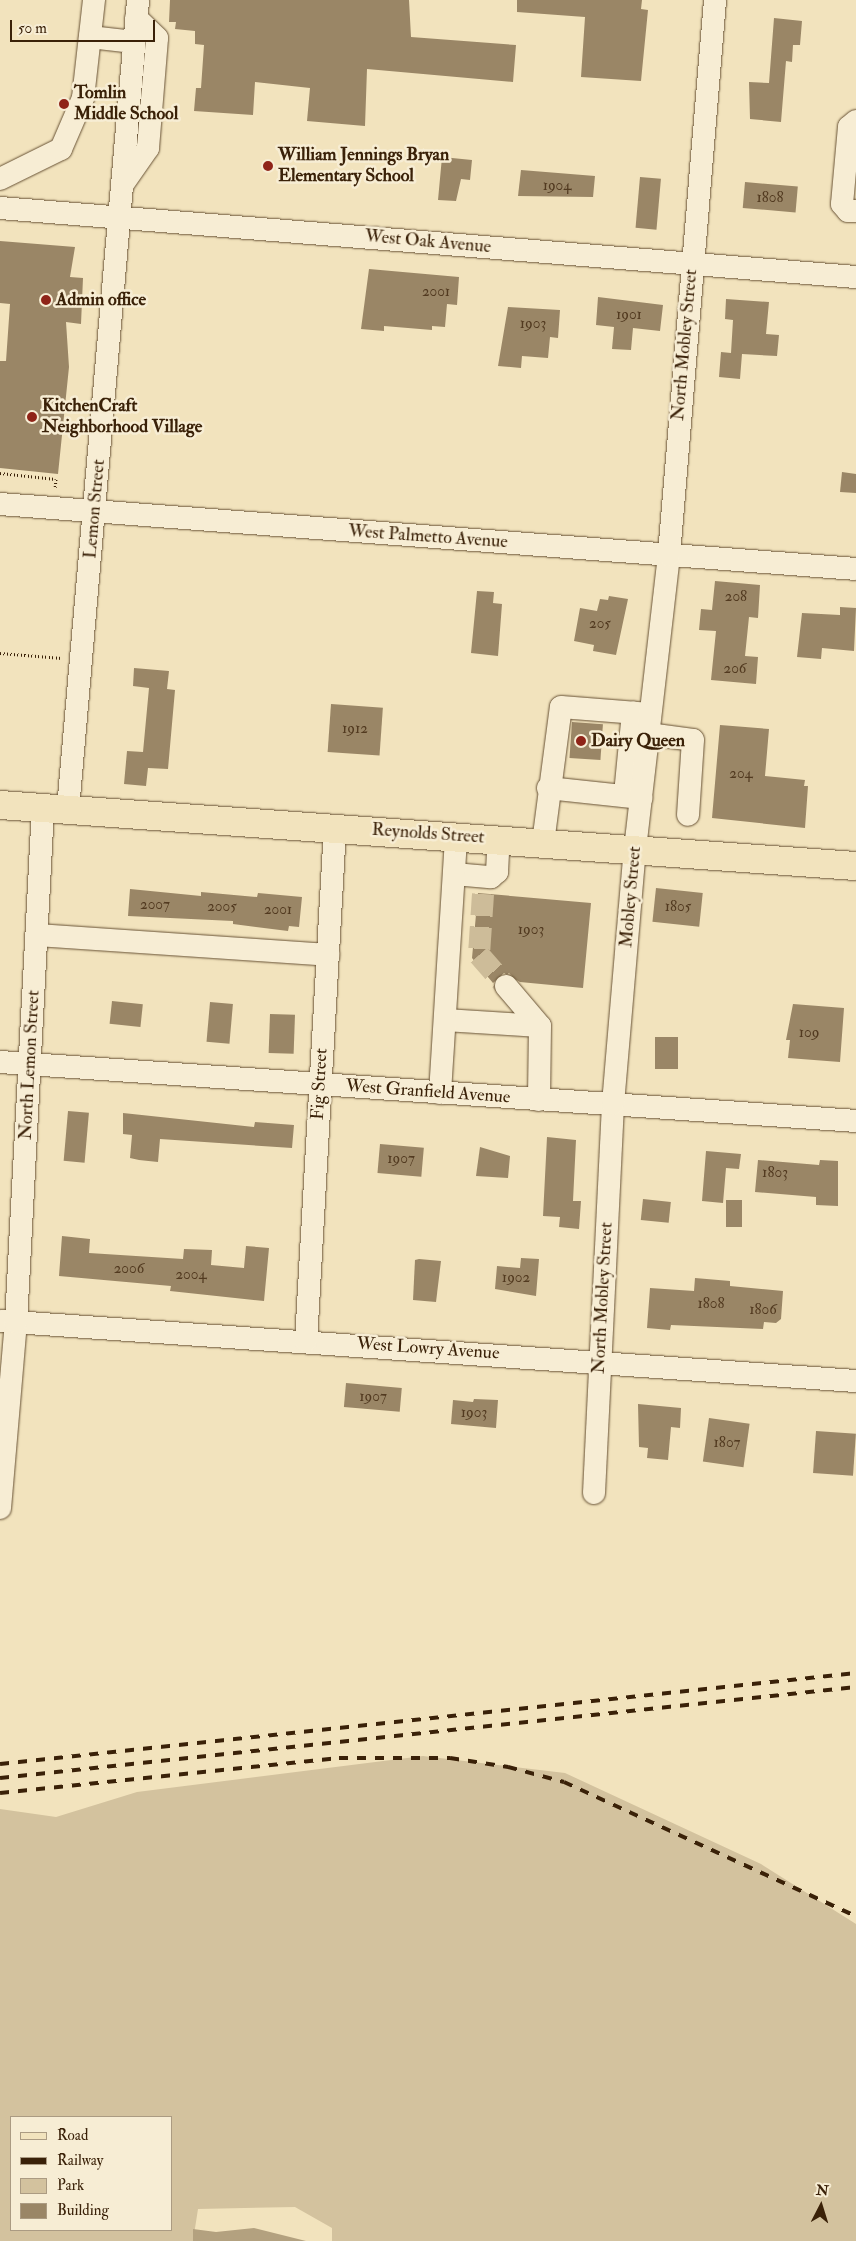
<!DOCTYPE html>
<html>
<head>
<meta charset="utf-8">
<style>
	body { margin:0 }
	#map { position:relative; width:856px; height:2241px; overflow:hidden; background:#f2e3bd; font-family:"IM FELL Double Pica",serif }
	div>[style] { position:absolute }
	.green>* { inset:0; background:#d3c29e }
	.water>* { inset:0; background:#b3a17f }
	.building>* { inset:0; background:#9a8666; transform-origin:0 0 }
	.minor-tunnel>* { height:22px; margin-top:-11px; transform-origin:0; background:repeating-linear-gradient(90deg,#cdbc99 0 22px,transparent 0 33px) }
	.path>* { height:3px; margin-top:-1.5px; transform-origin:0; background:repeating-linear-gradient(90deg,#3a2108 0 1px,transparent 0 3.5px) }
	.roads { filter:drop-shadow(0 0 1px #685235) drop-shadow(0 0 1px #685235) }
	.minor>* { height:22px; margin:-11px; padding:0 11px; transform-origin:11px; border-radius:11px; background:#f7edd4 }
	.major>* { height:28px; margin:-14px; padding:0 14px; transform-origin:14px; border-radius:14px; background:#f2e3bd }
	.rail>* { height:4px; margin-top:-2px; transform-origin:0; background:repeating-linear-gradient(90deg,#3a2108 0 9px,transparent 0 18px) }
	.dots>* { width:14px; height:14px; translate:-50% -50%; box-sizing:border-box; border:2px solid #f7edd4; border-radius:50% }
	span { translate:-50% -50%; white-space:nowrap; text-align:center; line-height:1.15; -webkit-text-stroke:5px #f7edd4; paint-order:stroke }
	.number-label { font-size:15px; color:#523a20 }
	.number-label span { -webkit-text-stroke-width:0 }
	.poi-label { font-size:18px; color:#3a2108; font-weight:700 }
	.left { translate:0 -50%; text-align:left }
	.street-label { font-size:18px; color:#3a2108 }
	.legend { position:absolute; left:10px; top:2116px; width:162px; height:115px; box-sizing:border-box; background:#f7edd4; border:1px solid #ab9b82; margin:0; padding:6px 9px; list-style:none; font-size:15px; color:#3a2108 }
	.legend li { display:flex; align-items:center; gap:10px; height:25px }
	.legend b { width:25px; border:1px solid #ab9b82 }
	.north { position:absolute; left:796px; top:2181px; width:50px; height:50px; -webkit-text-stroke:4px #f7edd4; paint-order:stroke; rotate:5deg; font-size:14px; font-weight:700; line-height:20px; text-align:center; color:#3a2108 }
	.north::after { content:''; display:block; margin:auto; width:18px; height:22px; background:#3a2108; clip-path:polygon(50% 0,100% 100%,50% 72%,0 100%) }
	.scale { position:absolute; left:10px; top:20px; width:145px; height:22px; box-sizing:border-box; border:2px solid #3a2108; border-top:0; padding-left:6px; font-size:15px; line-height:18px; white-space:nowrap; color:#3a2108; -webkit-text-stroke:4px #f7edd4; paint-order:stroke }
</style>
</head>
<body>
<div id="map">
	<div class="green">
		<i style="clip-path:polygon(evenodd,423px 1756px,565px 1773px,761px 1864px,856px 1924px,856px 2241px,332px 2241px,332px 2228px,295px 2207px,198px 2209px,193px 2241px,0 2241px,0 1809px,56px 1817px,137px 1792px,423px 1756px,11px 2117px,171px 2117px,171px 2230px,11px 2230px,11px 2117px)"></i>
	</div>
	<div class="water">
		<i style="clip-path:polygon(254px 2228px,306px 2241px,193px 2241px,193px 2229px,216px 2232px)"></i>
	</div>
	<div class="building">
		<i style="clip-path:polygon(170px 0,409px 0,411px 37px,516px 45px,513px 82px,367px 69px,365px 126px,307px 121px,310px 88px,255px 82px,253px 115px,194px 111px,196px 88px,201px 88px,204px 45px,195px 44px,195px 31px,175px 29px,176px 22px,169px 22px)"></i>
		<i style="clip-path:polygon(517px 0,642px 0,641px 9px,648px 10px,641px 81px,581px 77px,585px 17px,517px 12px)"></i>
		<i style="clip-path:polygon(774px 18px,802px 21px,800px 45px,793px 45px,792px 62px,786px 61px,781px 122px,750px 119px,749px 82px,769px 83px)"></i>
		<i style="clip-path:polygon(442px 157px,472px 160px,470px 180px,461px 179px,456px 201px,438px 200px)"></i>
		<i style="clip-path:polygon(521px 170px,595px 176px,593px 197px,518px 196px)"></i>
		<i style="left:640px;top:177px;width:21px;height:51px;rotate:5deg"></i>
		<i style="left:745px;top:182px;width:53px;height:26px;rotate:5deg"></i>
		<i style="clip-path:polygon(0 241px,75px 247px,70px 277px,83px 278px,81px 324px,66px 322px,69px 367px,58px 474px,0 468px,0 361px,6px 361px,10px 304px,0 303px)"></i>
		<i style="clip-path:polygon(369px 269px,459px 277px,457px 305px,447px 304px,445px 327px,432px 326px,432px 330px,384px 326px,384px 331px,361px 329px)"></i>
		<i style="clip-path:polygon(598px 297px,663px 305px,660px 331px,633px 328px,631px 350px,612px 349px,614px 327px,596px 325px)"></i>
		<i style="clip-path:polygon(726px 299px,769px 302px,766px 334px,779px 335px,777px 356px,742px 354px,740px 379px,719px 377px,721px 352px,731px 353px,733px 320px,725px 319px)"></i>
		<i style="clip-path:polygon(508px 307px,560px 310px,558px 338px,550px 337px,548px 358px,522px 356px,521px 368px,498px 366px)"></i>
		<i style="clip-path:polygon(842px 472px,856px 474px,856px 493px,840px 492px)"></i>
		<i style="clip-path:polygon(715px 581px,760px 585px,758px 618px,749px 617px,745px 656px,758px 657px,756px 684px,711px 680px,716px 631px,699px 630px,701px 609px,712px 610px)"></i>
		<i style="clip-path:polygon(477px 591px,494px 592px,493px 603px,502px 604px,498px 656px,471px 653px)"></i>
		<i style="clip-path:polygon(609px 596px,628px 599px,616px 655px,593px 651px,594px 645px,574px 641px,580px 608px,597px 611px,600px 599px,608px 600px)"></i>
		<i style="clip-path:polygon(840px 607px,856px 608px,854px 651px,822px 648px,821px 659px,797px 657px,802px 613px,840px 615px)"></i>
		<i style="clip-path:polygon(134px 668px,169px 671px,167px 689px,175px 690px,168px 769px,148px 768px,146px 786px,124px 784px,127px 751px,143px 752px,149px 688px,133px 686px)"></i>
		<i style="left:331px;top:704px;width:52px;height:48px;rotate:4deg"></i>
		<i style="left:572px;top:722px;width:31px;height:36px;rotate:4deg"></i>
		<i style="clip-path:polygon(720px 725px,769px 729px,765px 776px,805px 780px,804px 786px,808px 786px,805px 828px,712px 818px)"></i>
		<i style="left:656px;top:888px;width:47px;height:34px;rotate:6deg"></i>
		<i style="clip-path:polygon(130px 889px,201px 896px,201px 892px,257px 897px,258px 893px,302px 897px,299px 927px,289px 926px,288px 931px,233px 924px,233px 921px,128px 916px)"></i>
		<i style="clip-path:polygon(478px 893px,591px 903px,583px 988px,520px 982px,504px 973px,493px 983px,472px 958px)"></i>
		<i style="left:112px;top:1001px;width:31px;height:23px;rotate:6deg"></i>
		<i style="left:210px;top:1002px;width:23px;height:40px;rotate:5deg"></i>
		<i style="clip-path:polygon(793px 1004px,844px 1008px,840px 1062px,788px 1058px,790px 1040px,786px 1040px)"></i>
		<i style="left:270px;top:1014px;width:25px;height:39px;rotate:2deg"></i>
		<i style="left:655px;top:1037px;width:23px;height:32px"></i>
		<i style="left:68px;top:1111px;width:21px;height:50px;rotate:5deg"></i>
		<i style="clip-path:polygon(123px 1113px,254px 1127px,255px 1122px,294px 1125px,292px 1148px,160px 1139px,158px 1162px,139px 1160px,130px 1158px,132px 1135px,123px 1134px)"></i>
		<i style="clip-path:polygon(547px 1137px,576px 1140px,573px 1201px,581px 1201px,579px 1229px,559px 1227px,560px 1217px,543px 1216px)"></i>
		<i style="left:380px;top:1144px;width:44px;height:29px;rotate:5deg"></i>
		<i style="clip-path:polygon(480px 1147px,510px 1156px,508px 1178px,476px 1176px)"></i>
		<i style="clip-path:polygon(706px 1151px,741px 1154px,739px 1169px,726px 1168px,723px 1203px,702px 1201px)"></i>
		<i style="clip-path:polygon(758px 1160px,819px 1165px,820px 1160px,838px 1161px,838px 1206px,816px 1205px,816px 1197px,755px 1192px)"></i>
		<i style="left:643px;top:1199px;width:28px;height:21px;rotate:6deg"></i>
		<i style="left:726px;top:1200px;width:16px;height:27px"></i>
		<i style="clip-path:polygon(62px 1236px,90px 1239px,89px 1253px,183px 1259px,184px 1249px,212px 1250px,211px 1265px,244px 1268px,246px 1246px,269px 1248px,264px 1301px,170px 1291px,171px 1286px,59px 1276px)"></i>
		<i style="clip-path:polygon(521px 1258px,539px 1259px,536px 1296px,495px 1289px,497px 1266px,520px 1268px)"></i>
		<i style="clip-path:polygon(419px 1259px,441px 1261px,436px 1302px,413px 1300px,415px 1260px)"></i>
		<i style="clip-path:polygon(695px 1278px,730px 1281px,730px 1286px,783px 1291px,781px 1319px,776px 1323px,764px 1322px,763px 1329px,671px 1325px,670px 1330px,647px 1328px,650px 1288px,694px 1291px)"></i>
		<i style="left:346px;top:1383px;width:56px;height:24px;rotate:5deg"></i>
		<i style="clip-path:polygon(474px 1399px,498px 1400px,496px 1428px,451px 1424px,453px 1400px,473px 1402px)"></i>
		<i style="clip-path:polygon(638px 1404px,681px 1408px,680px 1428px,671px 1427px,668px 1460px,647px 1458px,648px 1448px,639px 1447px)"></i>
		<i style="left:709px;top:1418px;width:41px;height:44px;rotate:8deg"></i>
		<i style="left:816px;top:1431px;width:40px;height:42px;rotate:4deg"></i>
	</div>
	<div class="minor-tunnel">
		<i style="left:483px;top:894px;width:61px;rotate:93.8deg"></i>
		<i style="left:479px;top:955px;width:41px;rotate:48.9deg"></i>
	</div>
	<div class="path">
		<i style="left:0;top:473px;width:56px;rotate:6.1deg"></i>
		<i style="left:56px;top:479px;width:9px;rotate:96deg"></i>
		<i style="left:0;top:653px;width:62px;rotate:4.6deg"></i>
	</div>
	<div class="roads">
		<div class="minor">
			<i style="left:90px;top:37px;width:44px;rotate:6.5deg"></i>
			<i style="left:856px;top:121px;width:9px;rotate:139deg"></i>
			<i style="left:849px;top:127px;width:77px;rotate:95.2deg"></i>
			<i style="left:842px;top:204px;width:9px;rotate:49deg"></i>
			<i style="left:848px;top:211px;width:8px"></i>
			<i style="left:0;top:179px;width:68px;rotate:-26.2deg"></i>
			<i style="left:61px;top:149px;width:56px;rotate:-66.7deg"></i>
			<i style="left:83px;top:98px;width:99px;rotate:-83.6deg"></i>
			<i style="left:123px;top:184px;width:44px;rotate:-55.2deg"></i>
			<i style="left:148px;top:148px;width:110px;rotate:-85.3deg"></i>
			<i style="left:157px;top:38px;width:29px;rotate:-136deg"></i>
			<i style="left:0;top:208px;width:859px;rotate:4.61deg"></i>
			<i style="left:0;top:504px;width:858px;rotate:4.34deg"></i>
			<i style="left:648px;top:734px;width:45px;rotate:7.6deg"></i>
			<i style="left:693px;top:740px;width:75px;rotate:93.8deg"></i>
			<i style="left:548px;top:788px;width:94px;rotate:6.1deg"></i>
			<i style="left:625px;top:794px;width:82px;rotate:-84.4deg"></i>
			<i style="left:68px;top:809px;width:812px;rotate:-85.05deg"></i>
			<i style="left:543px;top:843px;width:137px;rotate:-82.5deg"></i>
			<i style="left:561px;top:707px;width:89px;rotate:4.5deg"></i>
			<i style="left:454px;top:874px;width:37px;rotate:5deg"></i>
			<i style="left:491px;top:877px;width:8px;rotate:-40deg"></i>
			<i style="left:497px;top:872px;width:33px;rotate:-87deg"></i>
			<i style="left:37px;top:935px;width:292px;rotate:3.9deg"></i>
			<i style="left:506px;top:986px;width:52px;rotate:49.6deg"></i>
			<i style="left:445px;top:1020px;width:95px;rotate:3.6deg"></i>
			<i style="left:540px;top:1026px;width:74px;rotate:90.8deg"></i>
			<i style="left:0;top:1062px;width:858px;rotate:3.94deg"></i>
			<i style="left:440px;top:1093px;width:257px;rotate:-86.4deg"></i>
			<i style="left:0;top:1321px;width:858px;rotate:4.01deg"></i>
			<i style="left:306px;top:1341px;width:514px;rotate:-86.76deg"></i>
			<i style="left:594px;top:1493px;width:389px;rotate:-87.2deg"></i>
			<i style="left:613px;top:1104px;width:256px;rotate:-85.1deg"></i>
			<i style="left:635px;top:849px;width:296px;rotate:-83.4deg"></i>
			<i style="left:669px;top:555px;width:557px;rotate:-85.26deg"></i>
			<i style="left:0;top:1508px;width:187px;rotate:-85.1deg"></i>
			<i style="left:16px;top:1322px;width:515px;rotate:-86.99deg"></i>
		</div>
		<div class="major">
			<i style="left:0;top:805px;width:858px;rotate:4.08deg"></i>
		</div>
	</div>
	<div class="rail">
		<i style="left:0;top:1764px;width:861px;rotate:-6.07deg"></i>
		<i style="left:0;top:1778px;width:861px;rotate:-6.07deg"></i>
		<i style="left:0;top:1793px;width:341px;rotate:-5.9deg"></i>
		<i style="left:339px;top:1758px;width:111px"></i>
		<i style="left:450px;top:1758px;width:59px;rotate:8.8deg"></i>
		<i style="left:508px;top:1767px;width:58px;rotate:15deg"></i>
		<i style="left:564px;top:1782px;width:321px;rotate:24.7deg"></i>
	</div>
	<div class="dots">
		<i style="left:64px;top:104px;background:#8f2418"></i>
		<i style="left:268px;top:166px;background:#8f2418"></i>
		<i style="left:46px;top:300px;background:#8f2418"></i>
		<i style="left:32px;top:417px;background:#8f2418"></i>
		<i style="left:581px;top:741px;background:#8f2418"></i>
	</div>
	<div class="number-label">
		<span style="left:557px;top:186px">1904</span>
		<span style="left:770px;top:198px">1808</span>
		<span style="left:436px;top:292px">2001</span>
		<span style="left:629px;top:315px">1901</span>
		<span style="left:533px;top:324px">1903</span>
		<span style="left:736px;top:597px">208</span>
		<span style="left:600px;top:624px">205</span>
		<span style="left:735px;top:669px">206</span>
		<span style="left:355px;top:729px">1912</span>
		<span style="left:741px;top:774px">204</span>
		<span style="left:155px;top:905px">2007</span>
		<span style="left:222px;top:907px">2005</span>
		<span style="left:678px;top:907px">1805</span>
		<span style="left:278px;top:910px">2001</span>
		<span style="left:531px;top:930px">1903</span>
		<span style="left:809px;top:1033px">109</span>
		<span style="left:401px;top:1159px">1907</span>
		<span style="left:775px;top:1173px">1803</span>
		<span style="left:129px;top:1269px">2006</span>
		<span style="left:191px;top:1275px">2004</span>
		<span style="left:516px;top:1278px">1902</span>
		<span style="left:711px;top:1304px">1808</span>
		<span style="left:763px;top:1310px">1806</span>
		<span style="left:373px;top:1397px">1907</span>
		<span style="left:474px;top:1413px">1903</span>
		<span style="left:727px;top:1443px">1807</span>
	</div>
	<div class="poi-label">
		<span class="left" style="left:74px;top:104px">Tomlin<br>Middle School</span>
		<span class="left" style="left:278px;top:166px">William Jennings Bryan<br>Elementary School</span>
		<span class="left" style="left:56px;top:300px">Admin office</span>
		<span class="left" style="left:42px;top:417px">KitchenCraft<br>Neighborhood Village</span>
		<span class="left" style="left:591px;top:741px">Dairy Queen</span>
	</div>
	<div class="street-label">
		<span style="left:428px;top:242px;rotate:5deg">West Oak Avenue</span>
		<span style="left:685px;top:345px;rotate:-85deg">North Mobley Street</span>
		<span style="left:95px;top:509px;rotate:-85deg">Lemon Street</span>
		<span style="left:428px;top:537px;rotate:4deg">West Palmetto Avenue</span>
		<span style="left:428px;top:834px;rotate:4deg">Reynolds Street</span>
		<span style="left:631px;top:897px;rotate:-85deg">Mobley Street</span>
		<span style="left:30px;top:1065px;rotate:-87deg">North Lemon Street</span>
		<span style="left:320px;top:1084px;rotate:-87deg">Fig Street</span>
		<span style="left:428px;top:1092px;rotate:4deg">West Granfield Avenue</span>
		<span style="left:603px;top:1298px;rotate:-87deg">North Mobley Street</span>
		<span style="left:428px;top:1349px;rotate:4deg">West Lowry Avenue</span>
	</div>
	<ul class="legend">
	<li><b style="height:6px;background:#f2e3bd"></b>Road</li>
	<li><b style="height:6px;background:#3a2108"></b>Railway</li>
	<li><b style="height:14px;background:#d3c29e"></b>Park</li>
	<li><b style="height:14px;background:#9a8666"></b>Building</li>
	</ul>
	<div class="north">N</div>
	<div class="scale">50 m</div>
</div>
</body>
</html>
